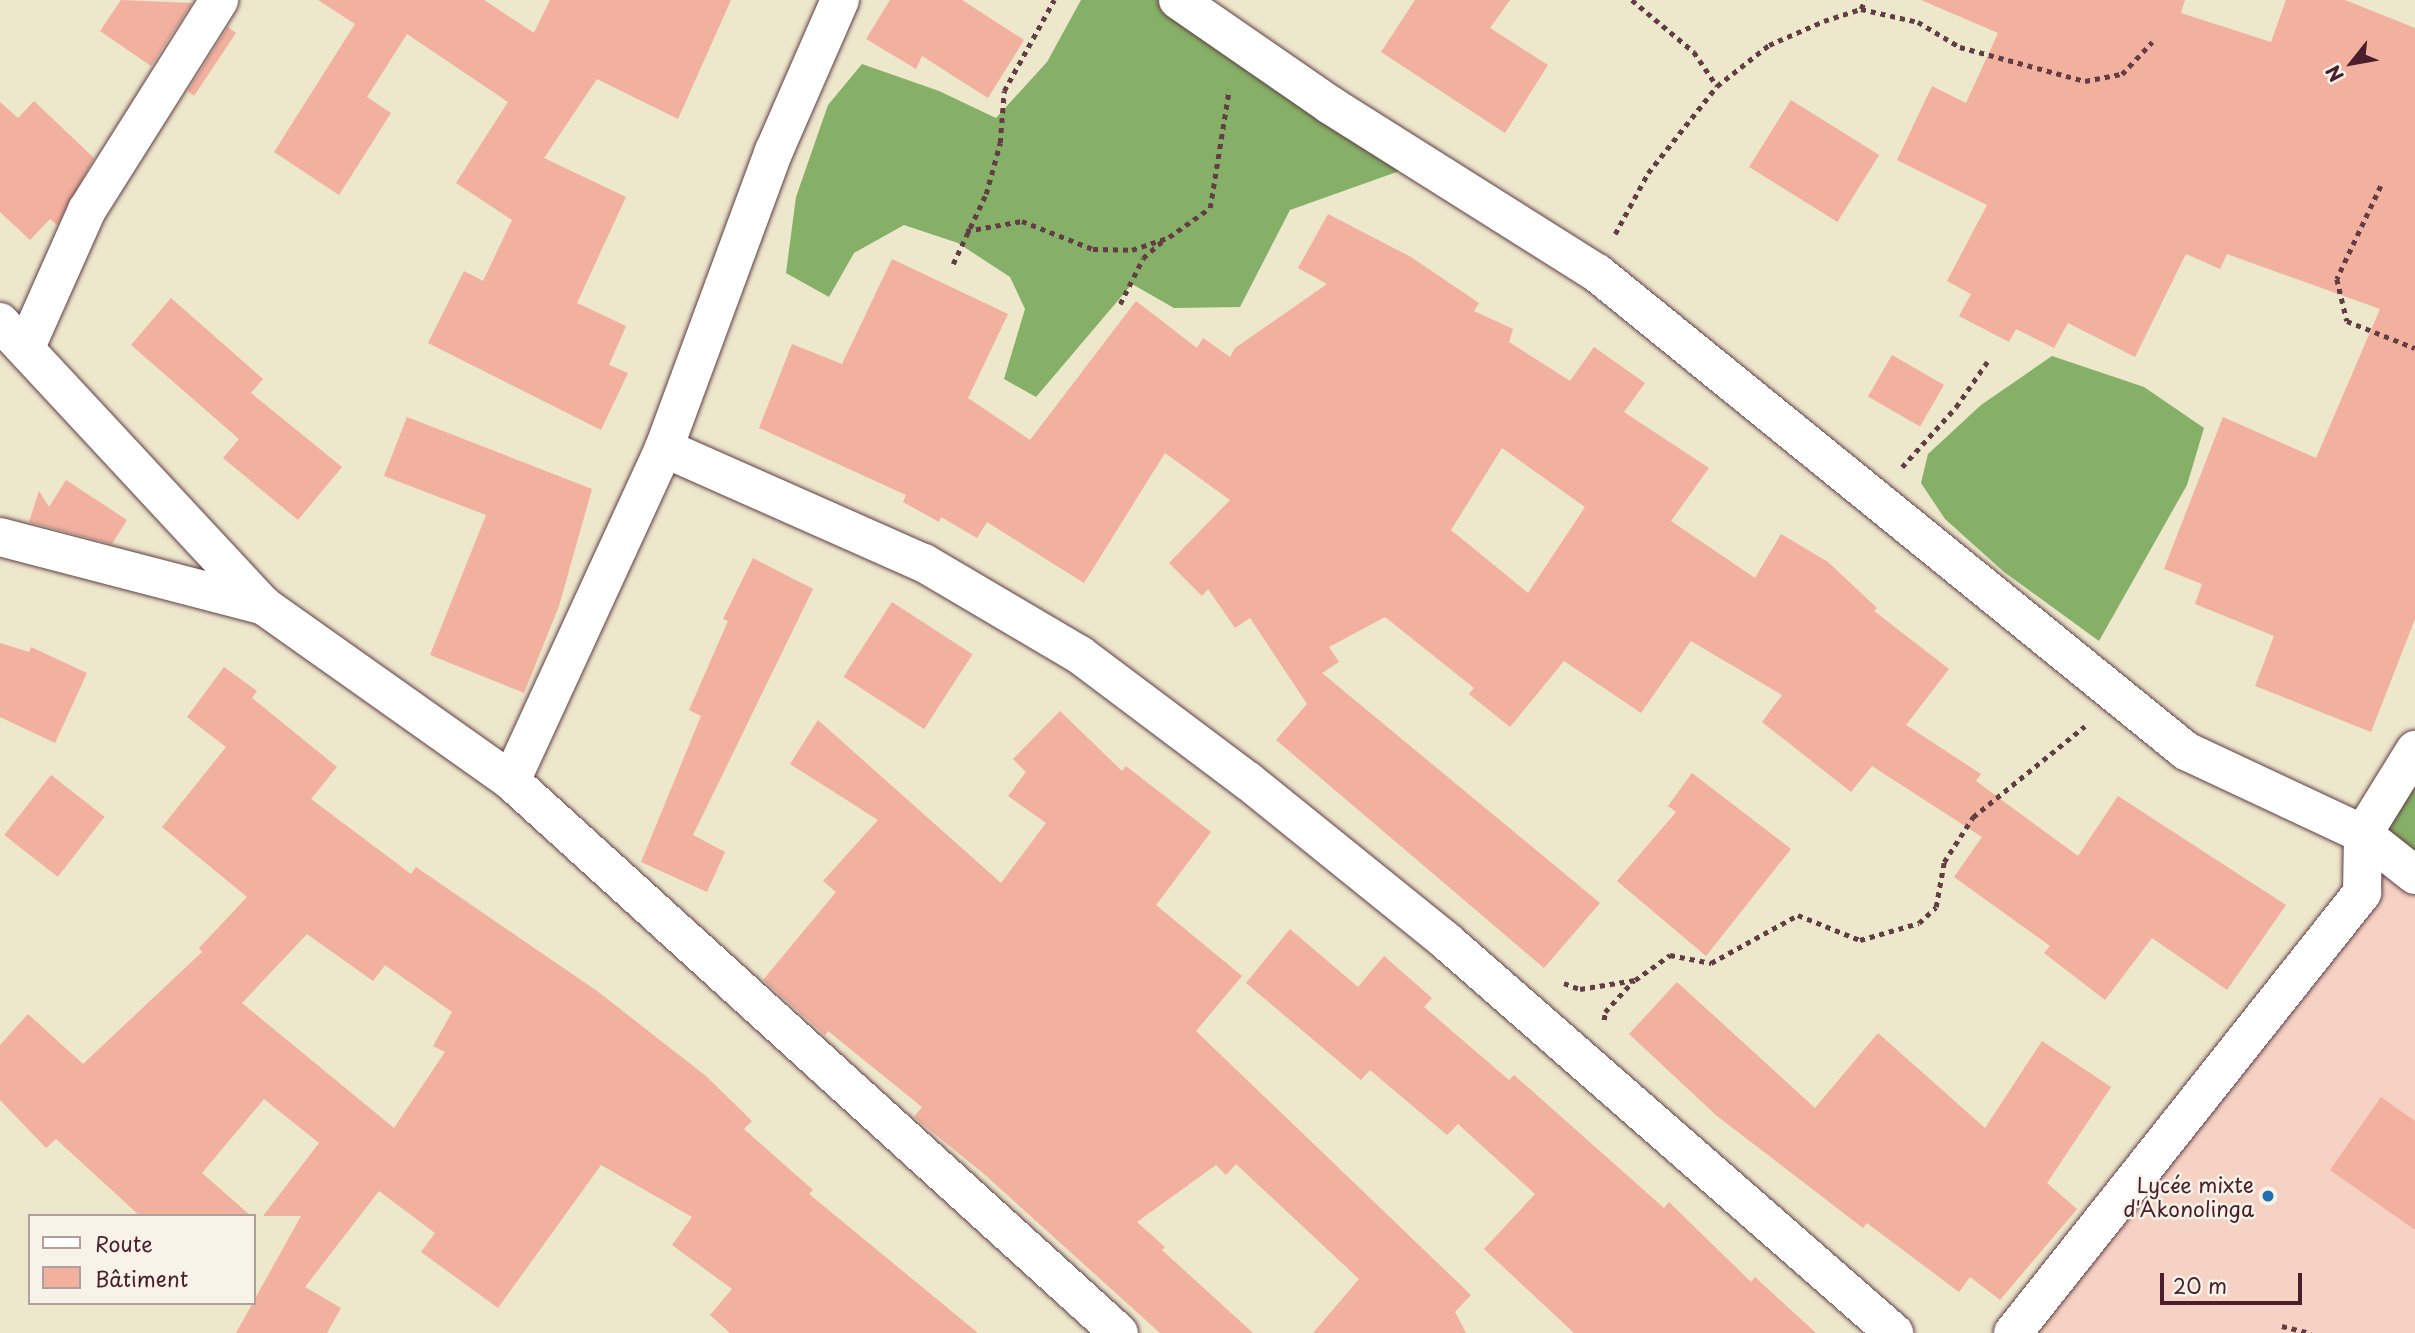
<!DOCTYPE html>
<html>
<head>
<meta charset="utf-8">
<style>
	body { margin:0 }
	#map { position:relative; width:2415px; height:1333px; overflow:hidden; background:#ede7cc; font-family:"Playpen Sans",sans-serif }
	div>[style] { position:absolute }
	.built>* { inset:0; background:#f6d2c4 }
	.forest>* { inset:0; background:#86b067 }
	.building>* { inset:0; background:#f2b09f; transform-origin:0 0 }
	.path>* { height:4.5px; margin-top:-2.25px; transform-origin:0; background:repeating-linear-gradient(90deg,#623d43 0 5px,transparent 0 10px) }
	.roads { filter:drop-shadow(0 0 2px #623d43) drop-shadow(0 0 2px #623d43) }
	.minor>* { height:38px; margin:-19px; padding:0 19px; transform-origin:19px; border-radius:19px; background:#fff }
	.dots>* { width:19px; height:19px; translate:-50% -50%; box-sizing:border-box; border:4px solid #f7f3e8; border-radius:50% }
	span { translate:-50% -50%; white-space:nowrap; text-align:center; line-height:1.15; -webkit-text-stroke:5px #f7f3e8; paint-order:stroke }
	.poi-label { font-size:21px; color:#4a1f2b }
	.right { translate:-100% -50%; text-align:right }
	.legend { position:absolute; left:28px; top:1214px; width:228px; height:91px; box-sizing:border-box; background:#f7f3e8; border:2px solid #b29e9c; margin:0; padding:9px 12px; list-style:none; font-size:21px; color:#4a1f2b }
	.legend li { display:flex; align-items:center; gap:14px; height:35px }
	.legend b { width:35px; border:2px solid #b29e9c }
	.north { position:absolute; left:2317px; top:28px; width:70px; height:70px; -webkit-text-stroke:5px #f7f3e8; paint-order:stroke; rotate:239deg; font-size:19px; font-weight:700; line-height:28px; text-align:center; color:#4a1f2b }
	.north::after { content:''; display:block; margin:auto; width:24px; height:32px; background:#4a1f2b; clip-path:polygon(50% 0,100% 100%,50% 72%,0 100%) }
	.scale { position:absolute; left:2160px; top:1273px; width:142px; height:32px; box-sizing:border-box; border:4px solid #4a1f2b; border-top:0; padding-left:9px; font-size:21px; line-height:24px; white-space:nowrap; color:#4a1f2b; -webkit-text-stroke:5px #f7f3e8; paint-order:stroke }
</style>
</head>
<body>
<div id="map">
	<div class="built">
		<i style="clip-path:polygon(2363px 834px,2415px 875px,2415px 1333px,2013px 1333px,2362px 893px)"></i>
	</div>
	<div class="forest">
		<i style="clip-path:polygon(1081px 0,1178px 0,1422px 163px,1290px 210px,1240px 307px,1174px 308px,1132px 284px,1036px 397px,1004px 379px,1025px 309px,1010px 277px,958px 243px,904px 225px,854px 253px,829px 297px,786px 273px,796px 197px,828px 105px,862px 64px,939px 91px,996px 118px,1047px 62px)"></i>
		<i style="clip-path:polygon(2052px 356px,2144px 387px,2204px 428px,2187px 485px,2099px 641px,2004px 572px,1945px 519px,1921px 483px,1928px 454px,1981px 405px)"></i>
		<i style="clip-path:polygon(2415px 750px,2415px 875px,2363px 834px)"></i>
	</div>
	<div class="building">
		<i style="clip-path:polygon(121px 0,192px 3px,151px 66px,100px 31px)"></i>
		<i style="clip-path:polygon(318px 0,484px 0,534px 33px,550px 0,731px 0,678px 119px,597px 79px,544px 158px,626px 197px,577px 303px,626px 326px,609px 365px,628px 373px,601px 430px,428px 343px,464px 271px,483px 281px,512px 220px,456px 183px,508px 102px,407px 34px,367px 97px,391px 113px,339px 195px,274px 152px,355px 24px)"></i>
		<i style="clip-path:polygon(890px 0,962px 0,1024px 40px,988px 98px,922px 56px,916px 69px,866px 39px)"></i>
		<i style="clip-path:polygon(1415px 0,1510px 0,1490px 28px,1548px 65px,1505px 133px,1381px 52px)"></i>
		<i style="clip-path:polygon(1921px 0,2185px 0,2181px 13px,2271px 42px,2286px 0,2345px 0,2415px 28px,2415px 619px,2371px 732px,2255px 686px,2274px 636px,2195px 604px,2202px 584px,2164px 569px,2223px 417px,2316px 458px,2380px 309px,2227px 254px,2220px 269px,2186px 254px,2135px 357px,2068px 323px,2054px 348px,2016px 329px,2009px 342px,1959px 316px,1971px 294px,1947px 281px,1987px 205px,1897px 160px,1932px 86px,1966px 103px,1998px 33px)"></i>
		<i style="clip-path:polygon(228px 27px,236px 33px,194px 96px,188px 91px)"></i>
		<i style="left:1791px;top:100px;width:104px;height:79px;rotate:32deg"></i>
		<i style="clip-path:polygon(34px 101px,94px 158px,57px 225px,50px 219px,30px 240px,0 212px,0 102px,18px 118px)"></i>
		<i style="clip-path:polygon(evenodd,1328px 214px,1411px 257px,1479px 303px,1474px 311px,1513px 329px,1509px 342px,1570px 381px,1594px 347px,1645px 383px,1624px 412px,1709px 468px,1671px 521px,1755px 578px,1781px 534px,1828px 562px,1877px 608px,1874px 611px,1949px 669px,1906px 725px,1981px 774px,1976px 781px,2078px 856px,2118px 796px,2286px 905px,2227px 990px,2152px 938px,2105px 1000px,2044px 953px,2050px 946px,1954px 877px,1982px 837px,1872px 766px,1851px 792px,1762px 722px,1782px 695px,1691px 641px,1641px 713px,1564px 661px,1510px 727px,1469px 694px,1474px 688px,1385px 617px,1329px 647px,1339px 662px,1322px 673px,1600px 903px,1544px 968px,1276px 740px,1307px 704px,1250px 618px,1235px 628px,1208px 589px,1202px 596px,1169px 563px,1230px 500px,1165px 453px,1084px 583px,987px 522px,977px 538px,941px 517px,939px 522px,903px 502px,906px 495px,759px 428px,792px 344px,842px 364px,892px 259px,1008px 314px,968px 398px,1030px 440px,1136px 301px,1197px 348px,1203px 338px,1230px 357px,1235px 348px,1327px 284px,1298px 268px,1328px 214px,1502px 448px,1585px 507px,1528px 593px,1451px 530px,1502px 448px)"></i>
		<i style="clip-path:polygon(171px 298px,263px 379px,251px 393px,342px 467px,298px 520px,223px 458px,239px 439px,131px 345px)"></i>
		<i style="left:1892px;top:355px;width:60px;height:48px;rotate:30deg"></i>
		<i style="clip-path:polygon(407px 417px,592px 489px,559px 606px,524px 693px,430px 655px,486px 515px,384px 476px)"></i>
		<i style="clip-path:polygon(66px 480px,127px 520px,112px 544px,29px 522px,39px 491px,49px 507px)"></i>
		<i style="clip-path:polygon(753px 558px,813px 589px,693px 835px,725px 852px,707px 892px,641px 862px,701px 716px,689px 710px,728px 621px,723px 619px)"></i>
		<i style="left:892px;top:602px;width:96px;height:89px;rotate:33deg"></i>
		<i style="clip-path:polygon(0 643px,29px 652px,31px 647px,87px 673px,55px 743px,0 717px)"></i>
		<i style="clip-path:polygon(evenodd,224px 667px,257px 691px,252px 698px,337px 767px,311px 799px,411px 874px,416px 867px,597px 991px,706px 1076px,752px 1121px,744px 1129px,813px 1190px,809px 1194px,978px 1333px,730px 1333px,710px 1315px,732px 1289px,672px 1245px,692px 1217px,601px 1165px,498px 1308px,421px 1252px,435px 1233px,379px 1191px,305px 1287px,341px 1308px,327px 1333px,236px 1333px,301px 1216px,263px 1216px,319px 1143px,264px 1099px,202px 1173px,251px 1216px,140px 1216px,56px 1139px,46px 1148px,0 1100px,0 1045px,28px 1014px,83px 1064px,202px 952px,199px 948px,247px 897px,162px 827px,226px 747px,187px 717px,224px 667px,307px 934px,373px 981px,385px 965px,452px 1012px,433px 1046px,445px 1052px,394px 1128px,242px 1003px,307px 934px)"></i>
		<i style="clip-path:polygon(1060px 711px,1122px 771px,1126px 766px,1211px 832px,1156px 905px,1242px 976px,1196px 1031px,1471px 1295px,1455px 1312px,1466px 1333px,1313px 1333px,1359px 1279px,1236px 1164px,1226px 1175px,1216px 1165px,1137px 1222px,1165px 1247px,1162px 1250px,1253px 1333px,1160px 1333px,984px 1174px,914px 1117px,922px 1107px,828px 1031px,825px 1035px,763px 980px,836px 892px,823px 881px,878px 820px,790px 764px,818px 720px,1001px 883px,1046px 823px,1008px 796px,1026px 772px,1013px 759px)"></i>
		<i style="clip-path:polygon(1692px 773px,1791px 849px,1706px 956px,1617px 881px,1676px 812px,1668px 806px)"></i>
		<i style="left:51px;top:775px;width:68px;height:76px;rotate:38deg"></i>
		<i style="clip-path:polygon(1290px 929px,1358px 987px,1384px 956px,1432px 998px,1424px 1007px,1509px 1080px,1514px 1075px,1664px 1208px,1669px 1202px,1751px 1282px,1755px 1277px,1816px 1333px,1574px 1333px,1484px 1249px,1535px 1194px,1458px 1124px,1447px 1135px,1370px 1070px,1361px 1080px,1246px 983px)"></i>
		<i style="clip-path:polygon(1677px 982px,1815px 1108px,1878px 1033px,1985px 1128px,2042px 1041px,2111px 1087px,2047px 1183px,2077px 1209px,2000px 1300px,1970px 1277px,1959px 1292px,1867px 1223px,1863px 1228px,1717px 1116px,1629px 1034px)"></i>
		<i style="clip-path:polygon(2381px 1097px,2415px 1121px,2415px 1230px,2330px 1170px)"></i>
	</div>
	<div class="path">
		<i style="left:1632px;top:0;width:81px;rotate:40deg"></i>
		<i style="left:1694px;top:52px;width:41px;rotate:55.9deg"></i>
		<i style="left:1861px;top:9px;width:10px;rotate:-66deg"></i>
		<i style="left:2381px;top:186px;width:103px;rotate:115.3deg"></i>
		<i style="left:2337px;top:279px;width:43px;rotate:76.6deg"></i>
		<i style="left:2347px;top:321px;width:73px;rotate:21.7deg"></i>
		<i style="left:966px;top:231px;width:57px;rotate:-10.1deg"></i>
		<i style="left:1022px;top:221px;width:76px;rotate:21.5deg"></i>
		<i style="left:1093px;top:249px;width:39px;rotate:1deg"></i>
		<i style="left:1132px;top:250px;width:39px;rotate:-19deg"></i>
		<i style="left:1169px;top:237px;width:50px;rotate:-35.3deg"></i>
		<i style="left:1210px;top:208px;width:120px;rotate:-80.9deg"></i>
		<i style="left:1615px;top:234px;width:69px;rotate:-61.6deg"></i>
		<i style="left:1648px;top:173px;width:111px;rotate:-51.6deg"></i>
		<i style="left:1717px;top:86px;width:66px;rotate:-38.3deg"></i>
		<i style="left:1769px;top:45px;width:60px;rotate:-23.6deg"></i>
		<i style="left:1824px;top:21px;width:39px;rotate:-18deg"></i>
		<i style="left:1861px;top:9px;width:58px;rotate:12.8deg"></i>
		<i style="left:1918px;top:22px;width:49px;rotate:30.8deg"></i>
		<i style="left:1960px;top:47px;width:130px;rotate:15.2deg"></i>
		<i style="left:2085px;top:81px;width:38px;rotate:-11deg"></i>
		<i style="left:2122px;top:74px;width:44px;rotate:-46.8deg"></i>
		<i style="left:953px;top:264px;width:77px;rotate:-64.8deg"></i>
		<i style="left:986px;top:194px;width:53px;rotate:-74.6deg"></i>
		<i style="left:1000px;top:143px;width:52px;rotate:-85.6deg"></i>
		<i style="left:1004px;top:91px;width:104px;rotate:-61.2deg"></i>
		<i style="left:1120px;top:304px;width:51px;rotate:-63.4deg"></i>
		<i style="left:1143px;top:258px;width:29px;rotate:-41deg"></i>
		<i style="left:1902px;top:467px;width:81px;rotate:-48deg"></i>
		<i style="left:1956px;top:407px;width:55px;rotate:-55.4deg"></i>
		<i style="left:1564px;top:983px;width:17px;rotate:21deg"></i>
		<i style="left:1580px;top:989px;width:56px;rotate:-9.3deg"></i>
		<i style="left:1635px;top:980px;width:43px;rotate:-35.5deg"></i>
		<i style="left:1670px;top:955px;width:42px;rotate:11deg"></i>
		<i style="left:1711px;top:963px;width:99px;rotate:-28.9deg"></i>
		<i style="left:1798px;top:915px;width:67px;rotate:22deg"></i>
		<i style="left:1860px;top:940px;width:61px;rotate:-16.1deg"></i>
		<i style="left:1919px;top:923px;width:23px;rotate:-43deg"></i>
		<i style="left:1936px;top:907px;width:46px;rotate:-79.9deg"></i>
		<i style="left:1944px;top:862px;width:54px;rotate:-57.2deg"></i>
		<i style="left:1973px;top:817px;width:144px;rotate:-39.1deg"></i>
		<i style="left:1604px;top:1020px;width:8px;rotate:-83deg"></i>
		<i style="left:1605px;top:1012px;width:43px;rotate:-47.8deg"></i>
		<i style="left:2282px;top:1326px;width:30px;rotate:14deg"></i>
	</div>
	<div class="roads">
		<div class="minor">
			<i style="left:1178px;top:0;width:185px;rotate:34.6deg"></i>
			<i style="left:1330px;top:105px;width:315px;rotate:32.2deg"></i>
			<i style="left:1597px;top:273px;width:759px;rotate:39.06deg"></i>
			<i style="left:2186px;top:751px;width:195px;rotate:25.1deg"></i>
			<i style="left:2363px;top:834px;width:66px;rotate:38.3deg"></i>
			<i style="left:0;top:322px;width:388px;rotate:47.1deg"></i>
			<i style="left:264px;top:606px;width:303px;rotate:35.3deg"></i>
			<i style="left:511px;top:781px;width:821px;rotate:42.24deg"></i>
			<i style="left:26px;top:347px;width:150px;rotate:-66deg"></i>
			<i style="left:87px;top:210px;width:248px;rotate:-57.8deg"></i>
			<i style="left:664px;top:448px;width:284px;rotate:23.9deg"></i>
			<i style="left:924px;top:563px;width:181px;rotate:30.5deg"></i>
			<i style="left:1080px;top:655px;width:210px;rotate:36.9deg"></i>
			<i style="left:1248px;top:781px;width:253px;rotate:38.9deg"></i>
			<i style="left:1445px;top:940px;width:597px;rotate:41.19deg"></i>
			<i style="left:0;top:537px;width:273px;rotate:14.6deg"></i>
			<i style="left:511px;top:781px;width:366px;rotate:-65.3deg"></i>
			<i style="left:664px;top:448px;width:317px;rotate:-69.7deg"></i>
			<i style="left:774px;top:151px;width:165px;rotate:-66.4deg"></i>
			<i style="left:2013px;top:1333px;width:562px;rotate:-51.58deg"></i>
			<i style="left:2362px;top:893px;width:59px;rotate:-89deg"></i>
			<i style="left:2363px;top:834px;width:99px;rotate:-58.2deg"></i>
		</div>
	</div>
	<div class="dots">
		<i style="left:2268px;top:1196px;background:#1f6fb2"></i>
	</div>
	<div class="poi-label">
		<span class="right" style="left:2254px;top:1196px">Lycée mixte<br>d'Akonolinga</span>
	</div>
	<ul class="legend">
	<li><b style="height:9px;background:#fff"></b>Route</li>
	<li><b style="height:19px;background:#f2b09f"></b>Bâtiment</li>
	</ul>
	<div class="north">N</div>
	<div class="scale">20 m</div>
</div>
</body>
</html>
